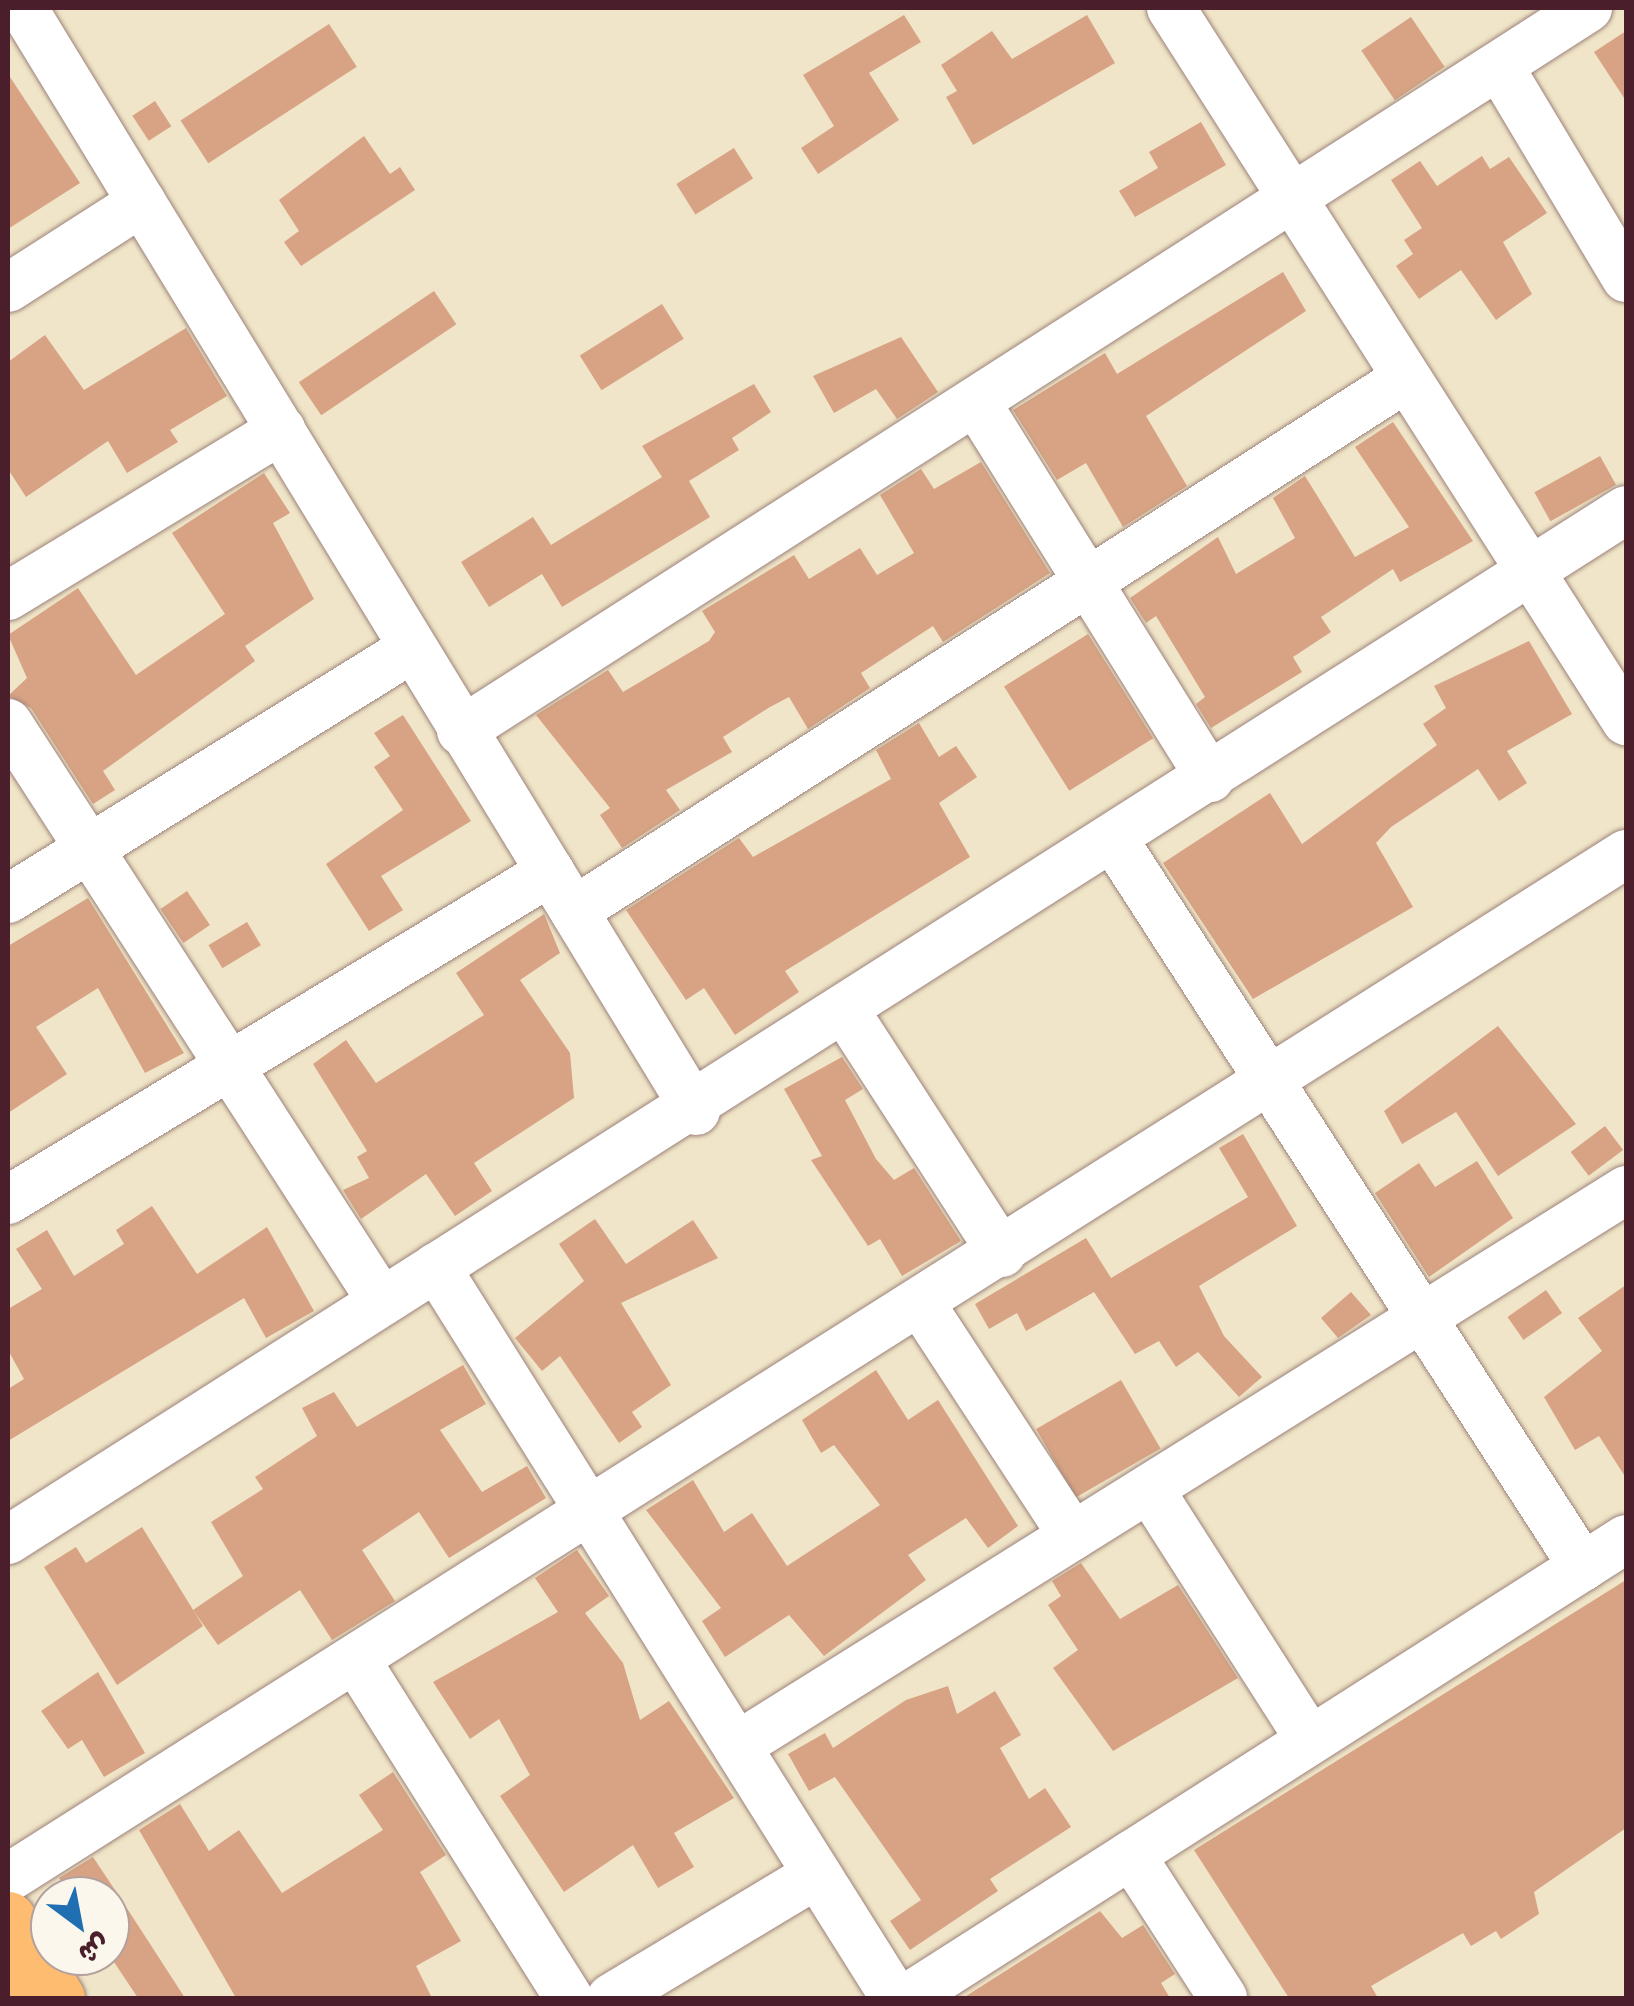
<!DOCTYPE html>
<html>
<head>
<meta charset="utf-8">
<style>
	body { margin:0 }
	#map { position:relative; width:1634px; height:2006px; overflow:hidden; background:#f0e5c8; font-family:"Patrick Hand","Playpen Sans Arabic",sans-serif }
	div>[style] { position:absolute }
	.building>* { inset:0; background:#d7a384; transform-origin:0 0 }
	.roads { filter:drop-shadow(0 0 2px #9d827a) drop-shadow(0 0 2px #9d827a) }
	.minor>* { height:48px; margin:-24px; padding:0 24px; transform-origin:24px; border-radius:24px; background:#fff }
	.major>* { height:55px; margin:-27.5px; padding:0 27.5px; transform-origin:27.5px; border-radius:27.5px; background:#febc70 }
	span { translate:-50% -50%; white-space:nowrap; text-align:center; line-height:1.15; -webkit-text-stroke:8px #fbf7ec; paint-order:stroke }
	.frame { position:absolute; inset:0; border:10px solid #4a1f2b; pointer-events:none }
	.north { position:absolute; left:30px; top:1876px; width:100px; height:100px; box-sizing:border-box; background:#fbf7ec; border:2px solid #b4a19f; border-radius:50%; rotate:148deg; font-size:28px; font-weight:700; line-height:40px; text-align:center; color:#4a1f2b }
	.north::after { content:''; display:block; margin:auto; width:35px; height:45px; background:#1f6fb2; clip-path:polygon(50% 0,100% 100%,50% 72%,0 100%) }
</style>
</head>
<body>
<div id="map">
	<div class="building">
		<i style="clip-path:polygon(904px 15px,921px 42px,869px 73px,899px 120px,818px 174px,801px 148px,834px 126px,803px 75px)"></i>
		<i style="clip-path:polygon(1087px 15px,1115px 63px,973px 145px,946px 97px,957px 91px,941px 65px,992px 31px,1012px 59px)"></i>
		<i style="left:1411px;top:17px;width:60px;height:60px;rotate:56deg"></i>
		<i style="left:329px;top:24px;width:51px;height:177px;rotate:57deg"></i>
		<i style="clip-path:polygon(1626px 31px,1626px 101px,1594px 52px)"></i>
		<i style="clip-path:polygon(8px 74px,80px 183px,8px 229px)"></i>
		<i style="left:155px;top:101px;width:30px;height:27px;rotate:57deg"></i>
		<i style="clip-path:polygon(1201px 122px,1226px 165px,1135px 217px,1119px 191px,1158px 168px,1149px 152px)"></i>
		<i style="clip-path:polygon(364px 136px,390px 174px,400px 167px,415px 190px,301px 266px,284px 242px,299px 231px,279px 200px)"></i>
		<i style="left:734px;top:148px;width:36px;height:68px;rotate:58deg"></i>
		<i style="clip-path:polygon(1482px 156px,1490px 169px,1509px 157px,1547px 213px,1503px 242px,1532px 294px,1496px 320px,1461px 270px,1419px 299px,1396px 266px,1413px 254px,1404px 240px,1422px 228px,1391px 180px,1420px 161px,1437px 186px)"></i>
		<i style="clip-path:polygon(1283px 272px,1306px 311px,1146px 416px,1187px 486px,1123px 527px,1086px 463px,1057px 480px,1013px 410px,1105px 353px,1117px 374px)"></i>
		<i style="left:434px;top:291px;width:40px;height:163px;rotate:56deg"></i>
		<i style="left:662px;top:304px;width:41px;height:97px;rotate:58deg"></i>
		<i style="clip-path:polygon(186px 328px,227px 396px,170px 430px,178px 442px,127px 473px,108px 441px,26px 497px,8px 469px,8px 362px,45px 335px,84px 390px)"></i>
		<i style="clip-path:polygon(901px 337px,938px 392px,897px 419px,876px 389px,834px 413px,813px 376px)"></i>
		<i style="clip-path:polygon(754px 384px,771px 412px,732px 438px,739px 450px,689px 481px,710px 517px,562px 607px,542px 574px,489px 607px,461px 562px,533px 517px,551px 545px,662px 477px,642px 446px)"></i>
		<i style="clip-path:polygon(1393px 422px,1473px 541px,1400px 582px,1393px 569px,1321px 617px,1331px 632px,1293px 657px,1302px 672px,1211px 728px,1196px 704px,1205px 697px,1156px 616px,1146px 623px,1130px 598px,1218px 537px,1236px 574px,1295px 538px,1273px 498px,1305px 476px,1355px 557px,1409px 527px,1355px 447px)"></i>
		<i style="left:1600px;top:456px;width:33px;height:75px;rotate:61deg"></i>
		<i style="clip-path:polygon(981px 462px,1050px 573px,943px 642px,933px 626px,861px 673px,870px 688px,808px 729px,789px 697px,770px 707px,723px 737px,732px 752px,666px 790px,680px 810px,622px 848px,600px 815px,610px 808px,536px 715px,608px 670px,623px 692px,709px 641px,715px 632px,702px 611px,794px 555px,809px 579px,860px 548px,877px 575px,914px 553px,880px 495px,921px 469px,934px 489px)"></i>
		<i style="clip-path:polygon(264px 473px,290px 513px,273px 523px,314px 599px,245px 646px,255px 661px,103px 771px,115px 790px,93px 804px,31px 708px,8px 696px,27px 678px,8px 635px,78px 588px,136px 675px,225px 614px,172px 533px)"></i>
		<i style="left:1088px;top:634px;width:123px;height:99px;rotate:58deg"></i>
		<i style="clip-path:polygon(1529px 641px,1572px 714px,1507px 751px,1527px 783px,1499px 801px,1478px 769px,1391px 827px,1376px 843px,1413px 907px,1253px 999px,1163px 863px,1270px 793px,1302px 844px,1437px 745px,1423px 724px,1446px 708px,1434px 686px)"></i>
		<i style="clip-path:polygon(403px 715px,471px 821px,381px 876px,403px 910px,369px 931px,326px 864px,403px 810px,374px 767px,390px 756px,374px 733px)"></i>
		<i style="clip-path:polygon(919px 723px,939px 757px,956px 746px,977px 777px,939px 803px,970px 857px,785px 971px,799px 992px,735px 1035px,704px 988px,686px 1000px,626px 910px,739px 838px,753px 857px,891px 779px,876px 750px)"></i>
		<i style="left:187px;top:891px;width:41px;height:32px;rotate:56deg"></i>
		<i style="clip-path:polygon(88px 898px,184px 1053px,145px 1073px,98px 988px,36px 1027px,67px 1074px,8px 1113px,8px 946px)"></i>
		<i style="clip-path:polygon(544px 914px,560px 953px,520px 980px,570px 1053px,574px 1098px,474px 1163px,492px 1191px,455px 1216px,426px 1174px,361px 1219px,343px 1190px,369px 1178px,357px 1157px,367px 1151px,313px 1064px,346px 1040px,376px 1083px,484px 1015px,456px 973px)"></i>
		<i style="left:247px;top:922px;width:27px;height:45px;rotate:59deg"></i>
		<i style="clip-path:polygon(1498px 1026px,1576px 1124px,1498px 1176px,1456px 1112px,1402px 1144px,1384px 1111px)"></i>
		<i style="clip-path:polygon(842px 1057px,863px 1089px,845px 1100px,876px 1159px,894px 1180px,914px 1168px,961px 1241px,902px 1276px,880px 1239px,868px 1246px,811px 1160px,822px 1156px,784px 1089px)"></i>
		<i style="left:1605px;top:1126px;width:30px;height:43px;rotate:53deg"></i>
		<i style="clip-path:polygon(1243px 1134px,1297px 1226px,1199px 1286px,1224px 1336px,1262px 1377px,1239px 1397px,1198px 1352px,1176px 1367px,1159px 1341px,1135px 1354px,1094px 1292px,1026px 1331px,1017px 1313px,989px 1329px,975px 1304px,1086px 1238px,1111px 1278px,1248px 1197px,1219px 1148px)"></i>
		<i style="clip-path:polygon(1477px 1161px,1513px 1218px,1429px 1277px,1375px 1193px,1419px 1163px,1435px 1187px)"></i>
		<i style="clip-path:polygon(152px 1206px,197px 1274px,267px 1227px,314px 1311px,266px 1338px,244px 1298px,8px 1441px,8px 1389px,24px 1379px,8px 1350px,8px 1309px,42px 1289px,16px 1249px,47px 1230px,74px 1276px,124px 1244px,116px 1230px)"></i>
		<i style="clip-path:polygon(595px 1219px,626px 1264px,693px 1220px,718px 1258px,621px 1303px,671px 1385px,632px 1412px,642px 1427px,619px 1443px,560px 1356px,542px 1371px,515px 1338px,584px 1281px,559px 1244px)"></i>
		<i style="clip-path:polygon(1626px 1285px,1626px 1478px,1599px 1436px,1575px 1450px,1544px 1397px,1602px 1351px,1578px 1318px)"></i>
		<i style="left:1546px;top:1290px;width:28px;height:47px;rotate:55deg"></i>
		<i style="clip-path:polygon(1351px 1292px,1371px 1315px,1338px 1338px,1321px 1318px)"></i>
		<i style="clip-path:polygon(463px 1365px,486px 1404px,440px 1430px,482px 1492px,527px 1466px,546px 1498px,449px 1558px,419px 1512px,362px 1550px,395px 1601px,332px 1640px,300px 1590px,218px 1645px,193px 1610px,243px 1576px,211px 1522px,263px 1489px,255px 1477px,317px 1436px,302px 1408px,334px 1392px,357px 1427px)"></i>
		<i style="clip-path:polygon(876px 1370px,908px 1420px,938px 1400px,1018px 1526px,988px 1548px,966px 1518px,908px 1555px,926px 1580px,824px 1656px,789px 1615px,725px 1657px,702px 1621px,721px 1608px,646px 1510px,693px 1480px,724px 1532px,752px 1513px,787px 1566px,880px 1505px,834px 1445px,821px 1453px,802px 1420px)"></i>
		<i style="left:1121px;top:1380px;width:79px;height:98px;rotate:60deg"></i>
		<i style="clip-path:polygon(142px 1527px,203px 1626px,117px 1685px,44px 1567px,76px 1547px,86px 1563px)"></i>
		<i style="clip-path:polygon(577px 1550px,609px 1596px,585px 1613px,623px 1663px,640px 1720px,669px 1701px,734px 1798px,674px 1833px,694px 1867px,658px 1888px,633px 1845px,564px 1892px,500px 1796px,530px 1775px,499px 1719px,470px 1739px,433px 1682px,558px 1612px,535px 1578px)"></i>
		<i style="clip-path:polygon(1081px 1563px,1120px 1619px,1178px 1585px,1238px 1678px,1113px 1751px,1053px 1668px,1078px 1650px,1048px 1605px,1061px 1596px,1052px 1581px)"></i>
		<i style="clip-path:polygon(1626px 1580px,1626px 1828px,1534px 1892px,1539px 1914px,1501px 1939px,1496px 1931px,1471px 1946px,1463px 1933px,1371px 1986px,1378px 1998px,1289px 1998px,1194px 1850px)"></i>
		<i style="clip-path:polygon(98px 1672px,145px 1753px,104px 1777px,82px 1740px,68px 1749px,41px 1711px)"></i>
		<i style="clip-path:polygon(948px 1686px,957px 1714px,995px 1691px,1021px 1735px,1000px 1748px,1029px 1799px,1045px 1788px,1071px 1827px,990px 1879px,998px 1891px,910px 1950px,890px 1921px,921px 1900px,835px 1777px,809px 1791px,788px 1754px,825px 1733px,833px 1748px,906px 1700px)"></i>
		<i style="clip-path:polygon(393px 1772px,446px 1855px,420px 1872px,461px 1941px,416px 1966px,432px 1998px,236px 1998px,139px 1830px,180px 1804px,209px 1851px,239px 1830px,282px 1893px,383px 1830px,359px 1795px)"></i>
		<i style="clip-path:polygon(93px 1857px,119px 1896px,185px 1998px,138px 1998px,110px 1956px,110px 1896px,71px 1896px,59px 1878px)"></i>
		<i style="clip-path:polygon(1100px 1911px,1122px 1938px,1143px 1925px,1175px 1974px,1161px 1983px,1170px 1998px,963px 1998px)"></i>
	</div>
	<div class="roads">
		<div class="minor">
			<i style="left:23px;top:8px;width:1292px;rotate:58.61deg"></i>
			<i style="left:1171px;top:8px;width:846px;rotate:57.46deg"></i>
			<i style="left:1499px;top:66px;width:247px;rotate:59.1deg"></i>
			<i style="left:8px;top:288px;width:159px;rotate:-32.7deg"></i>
			<i style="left:976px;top:402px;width:443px;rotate:58.1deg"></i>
			<i style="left:8px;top:596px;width:320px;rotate:-31.3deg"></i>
			<i style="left:8px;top:723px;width:689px;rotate:57.14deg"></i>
			<i style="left:461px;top:731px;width:1339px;rotate:-32.68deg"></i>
			<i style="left:1114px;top:840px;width:865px;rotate:57.17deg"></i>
			<i style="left:8px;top:899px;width:476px;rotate:-31.8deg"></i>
			<i style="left:574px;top:911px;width:988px;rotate:-32.64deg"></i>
			<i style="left:846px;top:1012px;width:287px;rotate:57.1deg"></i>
			<i style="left:8px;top:1200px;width:634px;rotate:-31.18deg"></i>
			<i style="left:436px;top:1267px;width:863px;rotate:57.88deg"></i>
			<i style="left:921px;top:1304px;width:277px;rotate:56.8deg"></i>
			<i style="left:1150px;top:1490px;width:297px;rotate:57.4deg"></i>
			<i style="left:8px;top:1540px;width:1918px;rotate:-32.48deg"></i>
			<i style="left:356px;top:1660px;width:400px;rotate:57.8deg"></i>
			<i style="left:737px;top:1746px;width:1049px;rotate:-32.02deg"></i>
			<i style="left:1131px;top:1855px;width:170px;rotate:57.2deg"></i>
			<i style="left:8px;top:1878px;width:1915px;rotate:-32.33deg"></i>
			<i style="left:611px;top:1998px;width:240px;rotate:-31deg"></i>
			<i style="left:907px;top:1998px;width:853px;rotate:-32.55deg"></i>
		</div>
		<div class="major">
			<i style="left:8px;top:1919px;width:93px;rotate:58.2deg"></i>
			<i style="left:8px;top:1992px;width:7px;rotate:56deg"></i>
		</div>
	</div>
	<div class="frame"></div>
	<div class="north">ش</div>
</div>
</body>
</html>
